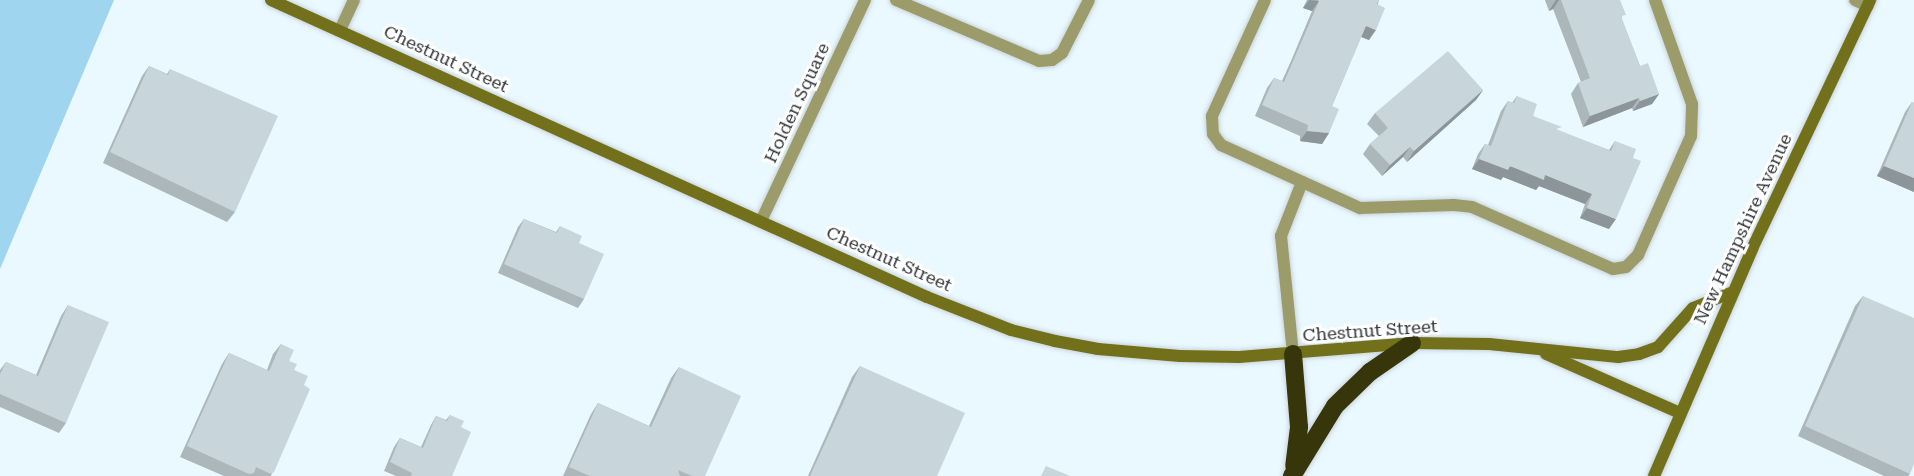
<!DOCTYPE html>
<html>
<head>
<meta charset="utf-8">
<style>
	body { margin:0 }
	#map { position:relative; width:1914px; height:476px; overflow:hidden; background:#eaf8ff; font-family:"Roboto Serif",serif }
	div>[style] { position:absolute }
	.green>* { inset:0; background:#9fd5ef }
	.roads { filter:drop-shadow(0 0 2px #c9d5db) drop-shadow(0 0 2px #c9d5db) }
	.street>* { height:12px; margin:-6px; padding:0 6px; transform-origin:6px; border-radius:6px; background:#9c9c6a }
	.secondary>* { height:12px; margin:-6px; padding:0 6px; transform-origin:6px; border-radius:6px; background:#73701b }
	.highway>* { height:18px; margin:-9px; padding:0 9px; transform-origin:9px; border-radius:9px; background:#37360b }
	.wall>* { inset:0; background:#acb7bc }
	.shaded-wall>* { inset:0; background:#8c9599 }
	.building>* { inset:0; background:#c8d5db }
	span { translate:-50% -50%; white-space:nowrap; text-align:center; line-height:1.15; -webkit-text-stroke:6px #fff; paint-order:stroke }
	.street-label { font-size:18px; color:#303537 }
</style>
</head>
<body>
<div id="map">
	<div class="green">
		<i style="clip-path:polygon(0 0,114px 0,0 269px)"></i>
	</div>
	<div class="roads">
		<div class="street">
			<i style="left:896px;top:0;width:155px;rotate:23.1deg"></i>
			<i style="left:1039px;top:61px;width:13px;rotate:-4deg"></i>
			<i style="left:1052px;top:60px;width:12px;rotate:-35deg"></i>
			<i style="left:1062px;top:53px;width:59px;rotate:-63deg"></i>
			<i style="left:1265px;top:0;width:128px;rotate:114.6deg"></i>
			<i style="left:1212px;top:116px;width:18px;rotate:87deg"></i>
			<i style="left:1213px;top:134px;width:14px;rotate:54deg"></i>
			<i style="left:1221px;top:145px;width:153px;rotate:24.4deg"></i>
			<i style="left:1360px;top:208px;width:94px;rotate:-1.8deg"></i>
			<i style="left:1454px;top:205px;width:18px;rotate:6deg"></i>
			<i style="left:1472px;top:207px;width:154px;rotate:23.7deg"></i>
			<i style="left:1613px;top:269px;width:13px;rotate:-9deg"></i>
			<i style="left:1626px;top:267px;width:17px;rotate:-45deg"></i>
			<i style="left:1638px;top:255px;width:130px;rotate:-66deg"></i>
			<i style="left:1691px;top:136px;width:32px;rotate:-88deg"></i>
			<i style="left:1692px;top:104px;width:110px;rotate:-109.6deg"></i>
			<i style="left:1855px;top:0;width:14px;rotate:25deg"></i>
			<i style="left:340px;top:30px;width:33px;rotate:-65deg"></i>
			<i style="left:761px;top:221px;width:244px;rotate:-64.8deg"></i>
			<i style="left:1293px;top:354px;width:119px;rotate:-95.8deg"></i>
			<i style="left:1281px;top:236px;width:58px;rotate:-68.7deg"></i>
		</div>
		<div class="secondary">
			<i style="left:271px;top:0;width:720px;rotate:24.36deg"></i>
			<i style="left:927px;top:297px;width:90px;rotate:21.4deg"></i>
			<i style="left:1011px;top:330px;width:45px;rotate:14deg"></i>
			<i style="left:1055px;top:341px;width:44px;rotate:10.5deg"></i>
			<i style="left:1098px;top:349px;width:82px;rotate:4.9deg"></i>
			<i style="left:1180px;top:356px;width:59px;rotate:1deg"></i>
			<i style="left:1239px;top:357px;width:174px;rotate:-4.6deg"></i>
			<i style="left:1412px;top:343px;width:77px;rotate:0.7deg"></i>
			<i style="left:1489px;top:344px;width:130px;rotate:5.8deg"></i>
			<i style="left:1618px;top:357px;width:21px;rotate:-8deg"></i>
			<i style="left:1639px;top:354px;width:20px;rotate:-20deg"></i>
			<i style="left:1658px;top:347px;width:52px;rotate:-48.1deg"></i>
			<i style="left:1693px;top:308px;width:43px;rotate:-21.8deg"></i>
			<i style="left:1546px;top:354px;width:146px;rotate:23.8deg"></i>
			<i style="left:1654px;top:476px;width:247px;rotate:-66.6deg"></i>
			<i style="left:1752px;top:249px;width:276px;rotate:-64.6deg"></i>
		</div>
		<div class="highway">
			<i style="left:1293px;top:354px;width:73px;rotate:85.3deg"></i>
			<i style="left:1299px;top:427px;width:39px;rotate:97deg"></i>
			<i style="left:1292px;top:476px;width:82px;rotate:-58.4deg"></i>
			<i style="left:1335px;top:406px;width:49px;rotate:-44.2deg"></i>
			<i style="left:1370px;top:372px;width:51px;rotate:-34.6deg"></i>
		</div>
	</div>
	<div class="wall">
		<i style="clip-path:polygon(1307px 0,1379px 0,1369px 40px,1361px 37px,1332px 106px,1329px 133px,1322px 144px,1300px 141px,1300px 136px,1255px 116px,1267px 88px,1274px 78px,1282px 81px,1291px 61px,1312px 11px,1303px 8px)"></i>
		<i style="clip-path:polygon(1545px 0,1620px 0,1622px 20px,1640px 66px,1659px 94px,1652px 104px,1633px 111px,1632px 108px,1583px 127px,1571px 94px,1578px 83px,1581px 82px,1553px 9px,1549px 11px)"></i>
		<i style="clip-path:polygon(149px 66px,167px 74px,170px 69px,235px 212px,227px 222px,103px 163px,142px 76px)"></i>
		<i style="clip-path:polygon(1483px 90px,1476px 100px,1407px 162px,1403px 157px,1382px 176px,1363px 154px,1370px 144px,1379px 136px,1367px 124px,1375px 113px)"></i>
		<i style="clip-path:polygon(1517px 96px,1533px 116px,1559px 131px,1609px 150px,1615px 141px,1609px 229px,1580px 218px,1585px 204px,1539px 186px,1536px 190px,1503px 177px,1501px 180px,1472px 169px,1478px 154px,1485px 144px,1488px 145px,1501px 111px,1508px 101px,1512px 103px)"></i>
		<i style="clip-path:polygon(1912px 102px,1914px 103px,1914px 192px,1877px 176px,1905px 112px)"></i>
		<i style="clip-path:polygon(524px 219px,556px 232px,560px 226px,579px 243px,584px 299px,578px 308px,498px 273px,518px 227px)"></i>
		<i style="clip-path:polygon(1863px 296px,1910px 474px,1908px 476px,1884px 476px,1798px 436px,1855px 306px)"></i>
		<i style="clip-path:polygon(68px 305px,66px 423px,59px 433px,0 407px,0 370px,6px 362px,36px 375px,61px 316px)"></i>
		<i style="clip-path:polygon(281px 344px,294px 370px,304px 385px,271px 476px,224px 476px,180px 457px,222px 364px,229px 353px,267px 370px,273px 354px)"></i>
		<i style="clip-path:polygon(860px 366px,937px 476px,808px 476px,852px 377px)"></i>
		<i style="clip-path:polygon(679px 367px,705px 476px,563px 476px,591px 414px,598px 403px,649px 426px,671px 378px)"></i>
		<i style="clip-path:polygon(450px 415px,461px 427px,452px 476px,396px 476px,384px 471px,394px 447px,400px 438px,421px 447px,431px 425px,436px 416px,446px 420px)"></i>
	</div>
	<div class="shaded-wall">
		<i style="clip-path:polygon(1309px 0,1319px 1px,1312px 11px,1303px 8px)"></i>
		<i style="clip-path:polygon(1556px 0,1559px 0,1553px 9px,1549px 11px)"></i>
		<i style="clip-path:polygon(1366px 26px,1376px 30px,1369px 40px,1359px 36px)"></i>
		<i style="clip-path:polygon(1483px 90px,1476px 100px,1407px 162px,1414px 151px)"></i>
		<i style="clip-path:polygon(1659px 94px,1652px 104px,1633px 111px,1640px 101px)"></i>
		<i style="clip-path:polygon(1639px 98px,1632px 108px,1583px 127px,1590px 116px)"></i>
		<i style="clip-path:polygon(1307px 131px,1329px 133px,1322px 144px,1300px 141px)"></i>
		<i style="clip-path:polygon(1410px 147px,1403px 157px,1382px 176px,1390px 165px)"></i>
		<i style="clip-path:polygon(1479px 159px,1545px 175px,1592px 194px,1585px 204px,1539px 186px,1536px 190px,1503px 177px,1501px 180px,1472px 169px)"></i>
		<i style="clip-path:polygon(1884px 166px,1914px 178px,1914px 192px,1877px 176px)"></i>
		<i style="clip-path:polygon(1587px 208px,1616px 219px,1609px 229px,1580px 218px)"></i>
	</div>
	<div class="building">
		<i style="clip-path:polygon(1317px 0,1379px 0,1377px 4px,1385px 8px,1376px 30px,1366px 26px,1332px 106px,1339px 109px,1329px 133px,1307px 131px,1308px 125px,1262px 105px,1274px 78px,1284px 82px,1319px 1px)"></i>
		<i style="clip-path:polygon(1561px 0,1620px 0,1626px 15px,1621px 16px,1640px 66px,1648px 63px,1659px 94px,1640px 101px,1639px 98px,1590px 116px,1578px 83px,1590px 78px)"></i>
		<i style="clip-path:polygon(1448px 51px,1483px 90px,1414px 151px,1410px 147px,1390px 165px,1370px 144px,1388px 128px,1375px 113px)"></i>
		<i style="clip-path:polygon(149px 66px,168px 75px,170px 69px,278px 116px,235px 212px,110px 152px)"></i>
		<i style="clip-path:polygon(1517px 96px,1537px 104px,1533px 116px,1562px 127px,1556px 129px,1611px 151px,1615px 141px,1636px 149px,1633px 158px,1641px 161px,1616px 219px,1587px 208px,1592px 194px,1545px 175px,1544px 180px,1510px 166px,1508px 170px,1479px 159px,1485px 144px,1491px 146px,1508px 101px,1514px 103px)"></i>
		<i style="clip-path:polygon(1912px 102px,1914px 103px,1914px 178px,1884px 166px)"></i>
		<i style="clip-path:polygon(524px 219px,557px 233px,560px 226px,582px 236px,579px 243px,604px 254px,584px 299px,504px 264px)"></i>
		<i style="clip-path:polygon(1863px 296px,1914px 318px,1914px 464px,1910px 474px,1805px 426px)"></i>
		<i style="clip-path:polygon(68px 305px,109px 322px,66px 423px,0 394px,0 374px,6px 362px,38px 376px)"></i>
		<i style="clip-path:polygon(281px 344px,294px 350px,289px 361px,297px 364px,294px 370px,308px 376px,304px 385px,310px 389px,274px 472px,271px 474px,256px 467px,254px 473px,249px 474px,187px 446px,229px 353px,269px 371px)"></i>
		<i style="clip-path:polygon(860px 366px,965px 413px,937px 476px,810px 476px)"></i>
		<i style="clip-path:polygon(679px 367px,741px 396px,705px 476px,692px 476px,678px 470px,680px 476px,590px 476px,569px 467px,598px 403px,651px 427px)"></i>
		<i style="clip-path:polygon(450px 415px,464px 421px,461px 427px,471px 432px,452px 476px,411px 476px,412px 473px,390px 462px,400px 438px,423px 448px,436px 416px,447px 421px)"></i>
		<i style="clip-path:polygon(1046px 466px,1070px 476px,1041px 476px)"></i>
	</div>
	<div class="street-label">
		<span style="left:446px;top:59px;rotate:25deg">Chestnut Street</span>
		<span style="left:797px;top:103px;rotate:-65deg">Holden Square</span>
		<span style="left:1743px;top:229px;rotate:-65deg">New Hampshire Avenue</span>
		<span style="left:889px;top:259px;rotate:24deg">Chestnut Street</span>
		<span style="left:1370px;top:331px;rotate:-4deg">Chestnut Street</span>
	</div>
</div>
</body>
</html>
